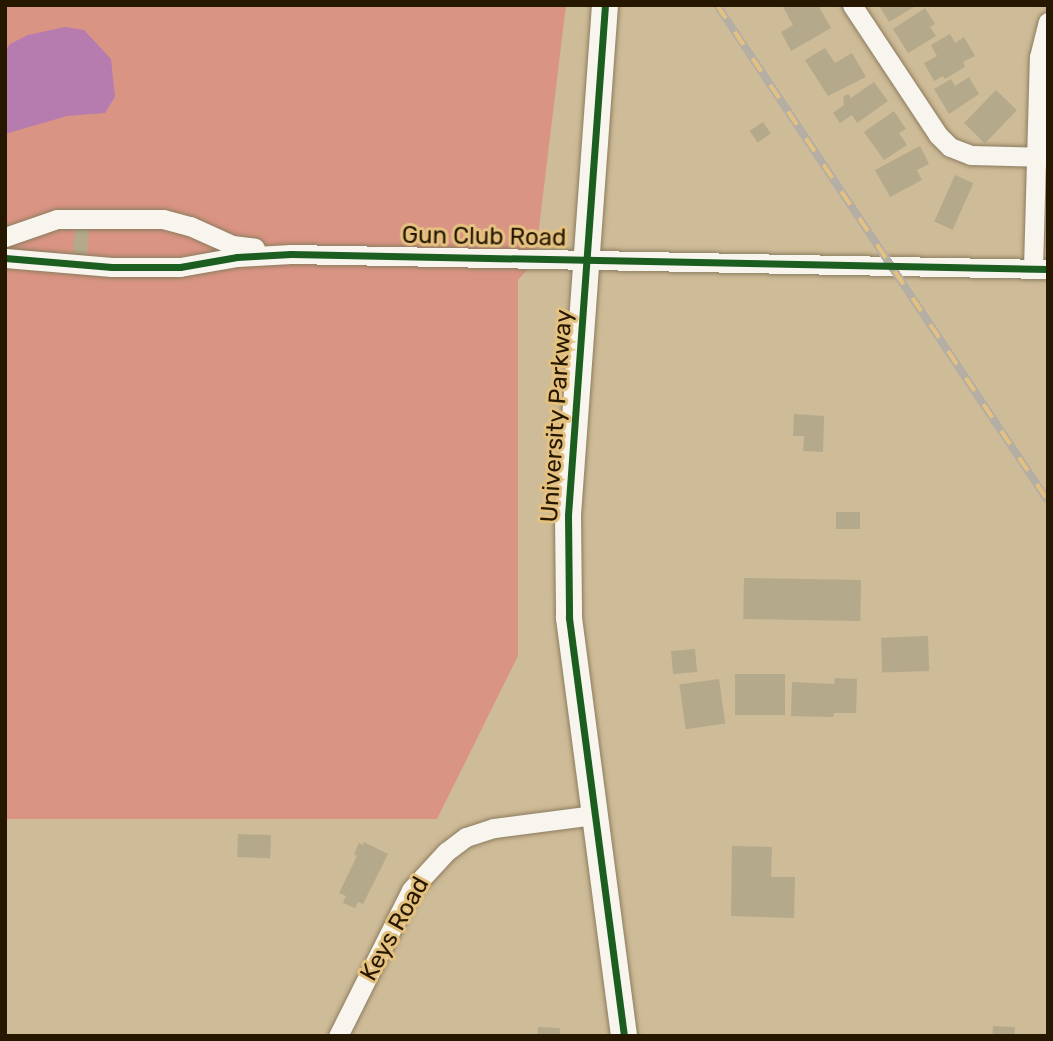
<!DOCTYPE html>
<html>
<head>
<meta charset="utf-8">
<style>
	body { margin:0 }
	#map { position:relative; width:1053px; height:1041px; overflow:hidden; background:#cebb97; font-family:Rubik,sans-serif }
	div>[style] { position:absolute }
	.green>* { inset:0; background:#da9484 }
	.water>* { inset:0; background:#b67caf }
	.building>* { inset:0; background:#b4a98b; transform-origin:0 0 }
	.roads { filter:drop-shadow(0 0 2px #8b7c5e) drop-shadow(0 0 2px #8b7c5e) }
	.minor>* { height:19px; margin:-9.5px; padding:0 9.5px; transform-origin:9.5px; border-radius:9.5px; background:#f8f5ef }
	.secondary>* { height:26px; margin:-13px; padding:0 13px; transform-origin:13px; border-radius:13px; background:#f8f5ef }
	.rail>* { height:8px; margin-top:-4px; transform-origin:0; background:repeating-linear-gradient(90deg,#e5c180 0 16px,#b4aea5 0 32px); box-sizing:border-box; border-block:2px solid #b4aea5 }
	.cycleway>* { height:7px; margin:-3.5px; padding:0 3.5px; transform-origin:3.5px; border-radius:3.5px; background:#1b5e20 }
	span { translate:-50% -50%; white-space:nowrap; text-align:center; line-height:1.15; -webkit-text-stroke:6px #e5c180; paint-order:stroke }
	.street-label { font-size:24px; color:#251700 }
	.frame { position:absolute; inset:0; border:7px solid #251700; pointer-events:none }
</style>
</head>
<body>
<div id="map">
	<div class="green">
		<i style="clip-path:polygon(5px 5px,566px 5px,535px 261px,518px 280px,518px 656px,437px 819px,5px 819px)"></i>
	</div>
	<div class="water">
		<i style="clip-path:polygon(65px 27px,84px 30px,111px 59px,115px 97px,105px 113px,67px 116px,5px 134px,5px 52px,10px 44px,28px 35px)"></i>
	</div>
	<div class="building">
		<i style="clip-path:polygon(782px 5px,818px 5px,831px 28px,791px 51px,781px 32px,793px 25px)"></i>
		<i style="clip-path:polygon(879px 5px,917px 5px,889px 22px)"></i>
		<i style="clip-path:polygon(925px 8px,935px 24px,930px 27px,936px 36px,908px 53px,893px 29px)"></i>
		<i style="clip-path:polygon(950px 34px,955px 43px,964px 37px,975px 56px,963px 62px,965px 67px,945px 79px,943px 76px,934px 81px,924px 63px,937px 56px,931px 45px)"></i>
		<i style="clip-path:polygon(825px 48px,835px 63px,852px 53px,866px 77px,828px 96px,805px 60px)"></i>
		<i style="clip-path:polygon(969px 77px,979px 94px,949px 114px,934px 89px,951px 79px,955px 86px)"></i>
		<i style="clip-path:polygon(874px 82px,888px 101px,857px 123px,852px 115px,840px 123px,833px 113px,844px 105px,843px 97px,848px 94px,851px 98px)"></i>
		<i style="left:996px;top:90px;width:29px;height:46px;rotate:44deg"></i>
		<i style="clip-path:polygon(894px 111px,906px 129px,899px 133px,907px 145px,884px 160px,864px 132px)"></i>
		<i style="left:763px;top:122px;width:14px;height:16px;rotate:56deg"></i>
		<i style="clip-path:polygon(920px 146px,929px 164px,917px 170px,922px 180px,890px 197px,875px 170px)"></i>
		<i style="left:955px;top:175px;width:20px;height:51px;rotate:24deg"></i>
		<i style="left:75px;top:227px;width:14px;height:28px;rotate:4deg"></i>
		<i style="clip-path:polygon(794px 414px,824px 416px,823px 452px,803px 451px,804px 436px,793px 436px)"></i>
		<i style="left:836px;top:512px;width:24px;height:17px"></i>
		<i style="left:744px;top:578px;width:117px;height:41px;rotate:1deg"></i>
		<i style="left:928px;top:636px;width:35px;height:47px;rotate:88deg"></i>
		<i style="left:695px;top:649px;width:23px;height:24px;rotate:85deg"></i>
		<i style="left:735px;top:674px;width:50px;height:41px"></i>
		<i style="clip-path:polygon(835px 678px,857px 679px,856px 713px,834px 713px,833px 717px,791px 716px,792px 682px,834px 684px)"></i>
		<i style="left:719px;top:679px;width:45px;height:40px;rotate:82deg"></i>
		<i style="left:238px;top:834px;width:33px;height:23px;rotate:2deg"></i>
		<i style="clip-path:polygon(364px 842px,388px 854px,363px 904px,358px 902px,355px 908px,343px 903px,346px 896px,339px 893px,357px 856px,354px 854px,359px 843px,363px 845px)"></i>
		<i style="clip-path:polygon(732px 846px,772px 847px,771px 877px,795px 877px,794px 918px,731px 916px)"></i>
		<i style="left:993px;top:1026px;width:22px;height:10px;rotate:3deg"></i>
		<i style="left:538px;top:1027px;width:22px;height:9px;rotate:3deg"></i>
	</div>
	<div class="roads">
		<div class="minor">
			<i style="left:852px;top:5px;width:156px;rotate:56.5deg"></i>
			<i style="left:938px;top:135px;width:17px;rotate:45deg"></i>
			<i style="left:950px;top:147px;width:22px;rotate:21deg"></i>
			<i style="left:971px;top:155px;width:77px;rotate:1.5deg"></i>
			<i style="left:5px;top:237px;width:55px;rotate:-19.1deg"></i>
			<i style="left:57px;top:219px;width:106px"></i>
			<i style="left:163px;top:219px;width:28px;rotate:15deg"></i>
			<i style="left:190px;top:226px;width:46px;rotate:24.3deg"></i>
			<i style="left:232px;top:245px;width:23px;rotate:7deg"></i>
			<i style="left:5px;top:258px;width:107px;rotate:4.8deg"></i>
			<i style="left:112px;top:267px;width:68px"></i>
			<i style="left:180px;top:267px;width:58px;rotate:-10deg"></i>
			<i style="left:237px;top:257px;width:54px;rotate:-3.2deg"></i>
			<i style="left:291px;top:254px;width:757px;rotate:1.14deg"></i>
			<i style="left:1033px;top:268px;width:211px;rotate:-88.4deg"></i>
			<i style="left:1039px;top:57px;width:36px;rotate:-76deg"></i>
			<i style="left:338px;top:1036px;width:163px;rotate:-63.4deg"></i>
			<i style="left:411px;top:890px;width:52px;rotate:-47.4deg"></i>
			<i style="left:446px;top:852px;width:25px;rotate:-37deg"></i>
			<i style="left:466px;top:837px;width:29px;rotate:-18deg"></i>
			<i style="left:494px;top:828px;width:101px;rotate:-7.4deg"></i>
		</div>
		<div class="secondary">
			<i style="left:605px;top:5px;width:511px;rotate:94.15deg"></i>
			<i style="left:568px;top:515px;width:103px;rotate:89.4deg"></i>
			<i style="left:569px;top:618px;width:422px;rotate:82.5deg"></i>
		</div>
	</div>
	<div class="rail">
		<i style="left:717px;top:5px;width:596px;rotate:56.28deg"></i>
	</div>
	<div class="cycleway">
		<i style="left:605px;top:5px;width:511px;rotate:94.15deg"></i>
		<i style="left:568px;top:515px;width:103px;rotate:89.4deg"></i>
		<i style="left:569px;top:618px;width:422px;rotate:82.5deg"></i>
		<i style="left:5px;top:258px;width:107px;rotate:4.8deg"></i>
		<i style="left:112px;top:267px;width:68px"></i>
		<i style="left:180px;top:267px;width:58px;rotate:-10deg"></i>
		<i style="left:237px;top:257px;width:54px;rotate:-3.2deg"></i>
		<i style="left:291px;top:254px;width:757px;rotate:1.14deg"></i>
	</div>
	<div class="street-label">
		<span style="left:484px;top:237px;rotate:1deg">Gun Club Road</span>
		<span style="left:557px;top:416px;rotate:-86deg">University Parkway</span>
		<span style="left:395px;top:929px;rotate:-61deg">Keys Road</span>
	</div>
	<div class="frame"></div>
</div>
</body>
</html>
